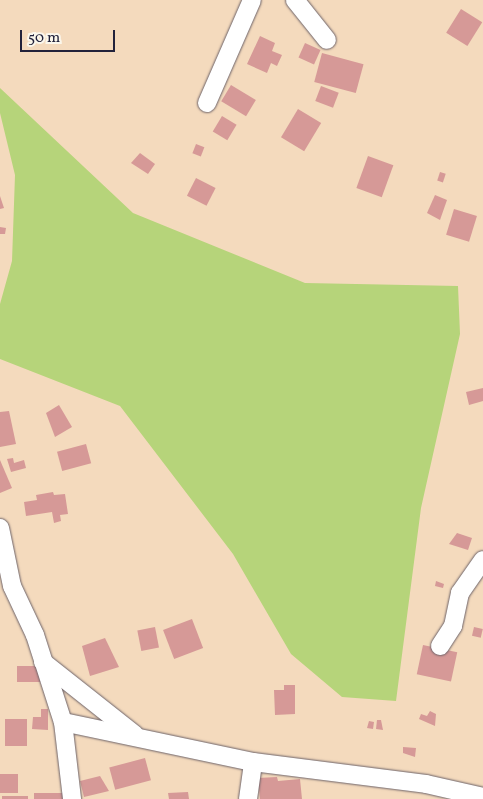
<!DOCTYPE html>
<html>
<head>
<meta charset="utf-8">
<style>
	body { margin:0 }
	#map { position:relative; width:483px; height:799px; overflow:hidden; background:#f4dabd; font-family:Vollkorn,serif }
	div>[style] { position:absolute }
	.green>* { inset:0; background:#b6d47a }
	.building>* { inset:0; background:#d69997; transform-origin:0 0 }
	.roads { filter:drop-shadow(0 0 1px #6c6268) drop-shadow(0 0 1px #6c6268) }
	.minor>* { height:18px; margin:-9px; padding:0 9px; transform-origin:9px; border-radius:9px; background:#fff }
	span { translate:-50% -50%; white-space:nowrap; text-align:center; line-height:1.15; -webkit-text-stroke:4px #fbf7ec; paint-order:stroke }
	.scale { position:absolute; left:20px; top:30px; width:95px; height:22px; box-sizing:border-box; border:2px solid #22223b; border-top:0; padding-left:6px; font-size:15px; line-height:18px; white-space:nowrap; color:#22223b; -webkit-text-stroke:4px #fbf7ec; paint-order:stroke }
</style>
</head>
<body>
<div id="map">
	<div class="green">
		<i style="clip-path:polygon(0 88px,133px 213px,305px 283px,458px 286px,460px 334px,421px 508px,396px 701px,342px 697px,291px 654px,233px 554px,120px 406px,0 359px,0 304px,12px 261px,15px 175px,0 113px)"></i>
	</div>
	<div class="building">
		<i style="left:461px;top:9px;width:25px;height:28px;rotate:32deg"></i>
		<i style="clip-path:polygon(260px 36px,275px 43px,272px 51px,282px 55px,277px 66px,271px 63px,267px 73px,247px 64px)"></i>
		<i style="left:305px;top:43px;width:17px;height:16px;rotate:24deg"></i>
		<i style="left:322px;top:53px;width:43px;height:30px;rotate:15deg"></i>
		<i style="left:231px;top:85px;width:29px;height:19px;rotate:31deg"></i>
		<i style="left:321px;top:86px;width:19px;height:16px;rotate:21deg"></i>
		<i style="left:298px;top:109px;width:27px;height:33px;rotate:31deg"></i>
		<i style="left:222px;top:116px;width:17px;height:18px;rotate:31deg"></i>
		<i style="left:196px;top:144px;width:9px;height:10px;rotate:21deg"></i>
		<i style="clip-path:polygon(140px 153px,155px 164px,148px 174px,131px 163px)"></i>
		<i style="left:368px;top:156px;width:27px;height:34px;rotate:20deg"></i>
		<i style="left:440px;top:172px;width:6px;height:9px;rotate:18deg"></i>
		<i style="left:196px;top:178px;width:22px;height:20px;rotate:27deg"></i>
		<i style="clip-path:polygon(435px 195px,447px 200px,440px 220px,427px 213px)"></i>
		<i style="clip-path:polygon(0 196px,4px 208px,0 209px)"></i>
		<i style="left:454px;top:209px;width:24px;height:27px;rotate:17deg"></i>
		<i style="clip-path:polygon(0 227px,6px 228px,5px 234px,0 234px)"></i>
		<i style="clip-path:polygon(483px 388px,483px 401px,469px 405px,466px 392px)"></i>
		<i style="clip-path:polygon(59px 405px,72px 427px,55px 437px,46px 413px)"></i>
		<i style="clip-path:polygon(9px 411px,16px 444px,0 447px,0 412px)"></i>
		<i style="left:86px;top:444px;width:20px;height:30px;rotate:75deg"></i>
		<i style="clip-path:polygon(13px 458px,14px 463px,24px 460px,26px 468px,11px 472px,7px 459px)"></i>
		<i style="clip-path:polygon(0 460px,12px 488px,0 493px)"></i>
		<i style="clip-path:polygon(53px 492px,54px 495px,65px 494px,68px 514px,60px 515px,61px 521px,54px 523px,52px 512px,26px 516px,24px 502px,37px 500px,36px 495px)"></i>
		<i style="clip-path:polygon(457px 533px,472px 538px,468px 550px,449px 544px)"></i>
		<i style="clip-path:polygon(436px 581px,444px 584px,443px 588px,435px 586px)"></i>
		<i style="left:192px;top:619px;width:31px;height:31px;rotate:69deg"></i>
		<i style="left:155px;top:627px;width:21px;height:18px;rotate:79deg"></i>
		<i style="left:474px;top:627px;width:9px;height:9px;rotate:13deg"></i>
		<i style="clip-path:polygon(105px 638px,119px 667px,90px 676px,82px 646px)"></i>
		<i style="left:423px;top:645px;width:35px;height:30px;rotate:12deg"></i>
		<i style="left:17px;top:666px;width:24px;height:16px"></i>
		<i style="clip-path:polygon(284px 685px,295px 685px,295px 714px,275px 715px,274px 690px,284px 690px)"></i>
		<i style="clip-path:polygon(41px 709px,48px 709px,48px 730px,32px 729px,33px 717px,41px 717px)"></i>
		<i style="clip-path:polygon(430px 711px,436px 714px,435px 726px,419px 719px,421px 714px,427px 716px)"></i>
		<i style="left:5px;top:719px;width:22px;height:27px"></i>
		<i style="clip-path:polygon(377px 720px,381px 720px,383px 730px,376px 729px)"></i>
		<i style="clip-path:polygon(369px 721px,374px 722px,373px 729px,367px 728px)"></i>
		<i style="clip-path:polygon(403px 747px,416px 748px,415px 757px,403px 753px)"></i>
		<i style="left:145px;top:758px;width:23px;height:37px;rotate:75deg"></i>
		<i style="left:0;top:774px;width:18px;height:19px"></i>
		<i style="clip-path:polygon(100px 776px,109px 791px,84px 797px,80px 781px)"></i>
		<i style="clip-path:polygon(277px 777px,278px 781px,300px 779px,302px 799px,260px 799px,258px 778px)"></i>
		<i style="clip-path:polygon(188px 792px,189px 799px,169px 799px,168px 793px)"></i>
		<i style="left:34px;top:793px;width:29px;height:6px"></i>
		<i style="left:2px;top:796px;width:26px;height:3px"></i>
	</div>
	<div class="roads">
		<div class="minor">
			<i style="left:295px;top:0;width:51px;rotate:51.3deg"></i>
			<i style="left:207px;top:103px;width:112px;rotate:-66.4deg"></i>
			<i style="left:0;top:528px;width:59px;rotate:78.3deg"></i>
			<i style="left:12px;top:586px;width:54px;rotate:64.9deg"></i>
			<i style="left:35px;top:635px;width:91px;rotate:72.2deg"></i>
			<i style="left:63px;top:722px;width:78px;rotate:83.3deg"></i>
			<i style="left:440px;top:646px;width:24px;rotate:-57deg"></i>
			<i style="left:453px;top:626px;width:34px;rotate:-78deg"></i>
			<i style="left:460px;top:593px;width:40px;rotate:-55.1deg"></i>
			<i style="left:43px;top:662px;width:117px;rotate:38.4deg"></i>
			<i style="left:63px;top:722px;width:194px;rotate:11.9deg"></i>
			<i style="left:253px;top:762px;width:174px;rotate:7.2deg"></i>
			<i style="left:426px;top:784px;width:58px;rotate:12.8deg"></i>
			<i style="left:248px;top:799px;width:37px;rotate:-82deg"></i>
		</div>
	</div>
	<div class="scale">50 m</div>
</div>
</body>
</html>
